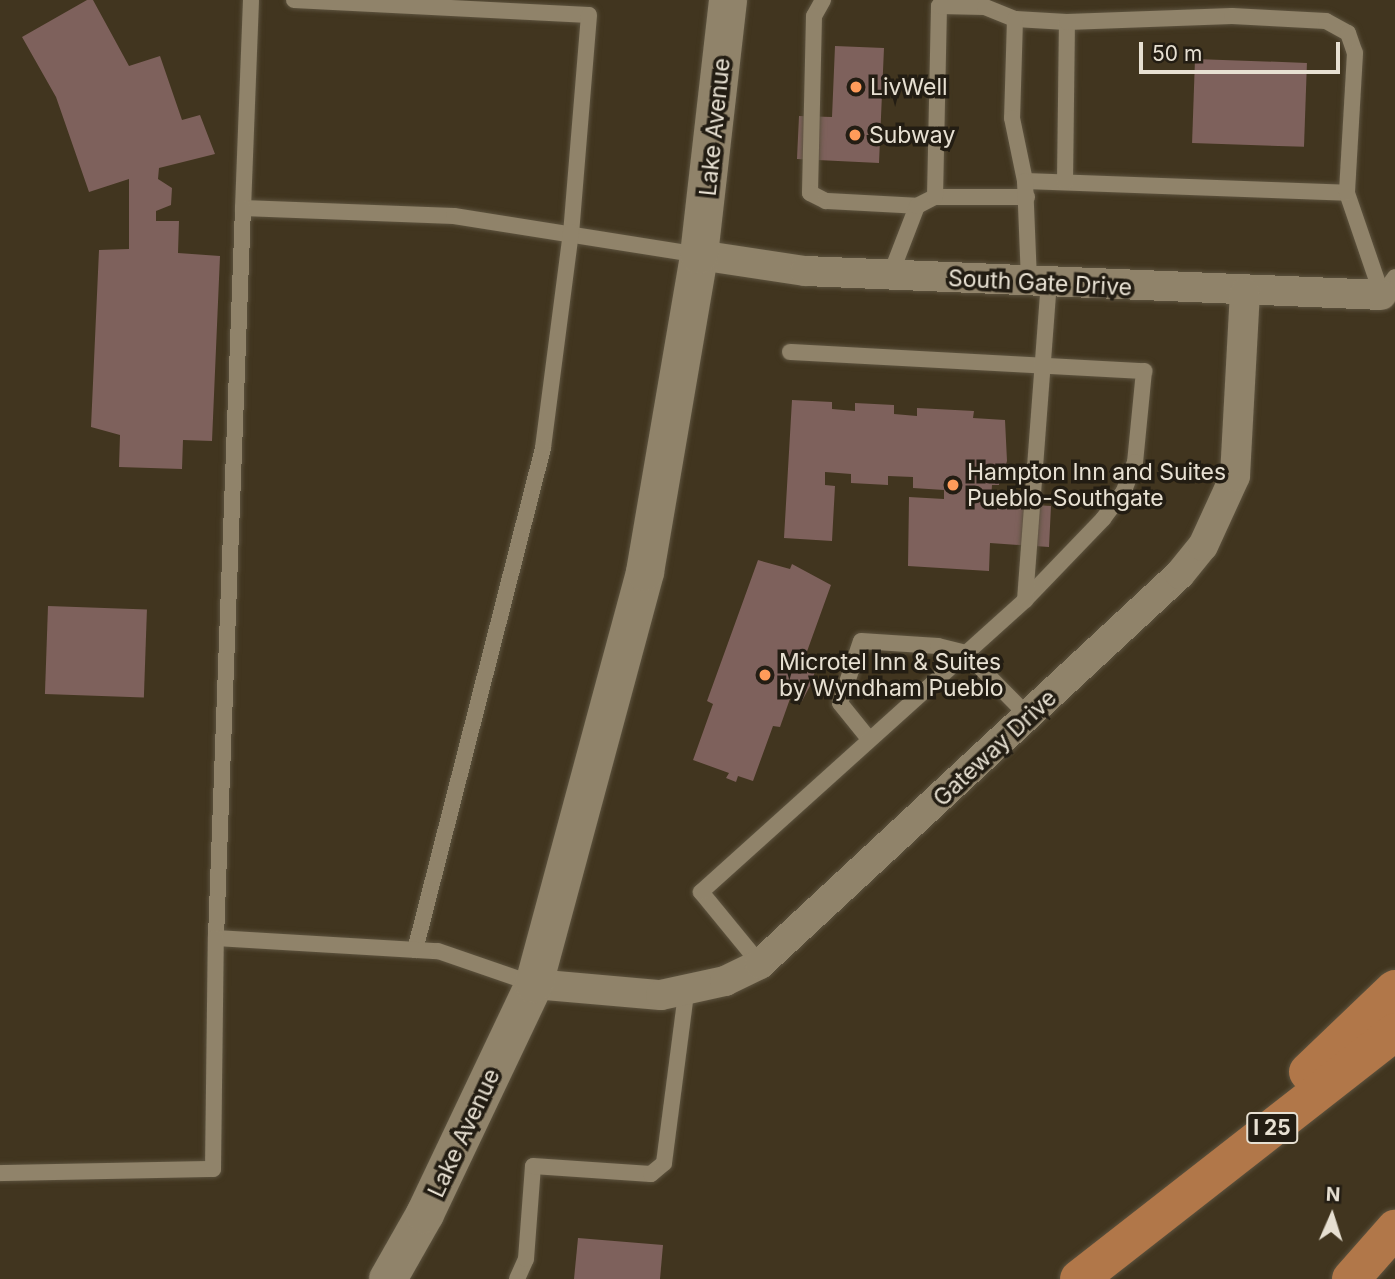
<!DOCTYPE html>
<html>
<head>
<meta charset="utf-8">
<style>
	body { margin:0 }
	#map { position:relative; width:1395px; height:1279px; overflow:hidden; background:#41351f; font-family:Inter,sans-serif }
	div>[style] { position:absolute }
	.building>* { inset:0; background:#7e615c; transform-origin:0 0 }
	.roads { filter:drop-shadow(0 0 2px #5d533f) drop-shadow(0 0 2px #5d533f) }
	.service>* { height:16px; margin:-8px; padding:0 8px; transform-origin:8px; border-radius:8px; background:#90836a }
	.minor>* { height:30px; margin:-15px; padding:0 15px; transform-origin:15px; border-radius:15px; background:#90836a }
	.tertiary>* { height:38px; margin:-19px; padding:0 19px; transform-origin:19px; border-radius:19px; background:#90836a }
	.motorway>* { height:38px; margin:-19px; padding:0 19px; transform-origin:19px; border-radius:19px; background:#b17749 }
	.dots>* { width:19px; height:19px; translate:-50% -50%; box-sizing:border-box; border:4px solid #231d13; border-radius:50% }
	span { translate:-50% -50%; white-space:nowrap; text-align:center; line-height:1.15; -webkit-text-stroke:7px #231d13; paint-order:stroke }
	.shield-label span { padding:2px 5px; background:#231d13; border:2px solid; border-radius:5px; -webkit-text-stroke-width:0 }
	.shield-label { font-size:21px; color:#e7e0d2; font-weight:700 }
	.poi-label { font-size:23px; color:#e7e0d2 }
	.left { translate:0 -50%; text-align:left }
	.street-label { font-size:23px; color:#e7e0d2 }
	.north { position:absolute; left:1297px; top:1181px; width:70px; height:70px; -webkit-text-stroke:5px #231d13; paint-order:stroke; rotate:3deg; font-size:19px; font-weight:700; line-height:28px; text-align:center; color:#e7e0d2 }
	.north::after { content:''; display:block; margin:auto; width:24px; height:32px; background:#e7e0d2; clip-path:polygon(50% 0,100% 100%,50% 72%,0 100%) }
	.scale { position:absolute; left:1139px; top:42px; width:201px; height:32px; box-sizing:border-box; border:4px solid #e7e0d2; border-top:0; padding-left:9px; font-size:21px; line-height:24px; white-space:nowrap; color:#e7e0d2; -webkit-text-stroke:5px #231d13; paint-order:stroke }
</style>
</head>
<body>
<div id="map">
	<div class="building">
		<i style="clip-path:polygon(87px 0,93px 0,129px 66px,160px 56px,182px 120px,200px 115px,215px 154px,159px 168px,158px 179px,172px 188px,171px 205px,156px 211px,156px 221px,179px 221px,178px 253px,220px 256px,212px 441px,183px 440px,182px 469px,119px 467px,120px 435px,91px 427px,99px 250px,129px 249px,129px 179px,89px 192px,56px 97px,22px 37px)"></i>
		<i style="clip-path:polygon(835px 46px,884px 48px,879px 163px,797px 159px,799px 116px,832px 117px)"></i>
		<i style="left:1195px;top:59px;width:112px;height:84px;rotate:2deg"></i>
		<i style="clip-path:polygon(792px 400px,832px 402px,832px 409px,855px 411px,855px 403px,894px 405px,894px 414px,917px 416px,917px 408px,974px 411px,973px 418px,1005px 420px,1007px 461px,1004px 471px,1000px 471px,999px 485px,992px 485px,991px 502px,1051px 506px,1049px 547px,990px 543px,989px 571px,908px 566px,909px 497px,944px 499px,944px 490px,913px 488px,913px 477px,888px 476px,888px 485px,851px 483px,851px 474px,825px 472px,825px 485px,835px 486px,832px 541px,784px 538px)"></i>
		<i style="clip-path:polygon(758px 560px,790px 569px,792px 564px,831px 585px,805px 657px,818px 663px,810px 686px,802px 701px,791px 696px,780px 727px,773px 726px,753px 781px,738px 776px,736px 782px,726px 778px,729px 773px,693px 760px,713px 704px,707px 701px)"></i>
		<i style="left:48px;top:606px;width:99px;height:88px;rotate:2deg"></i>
		<i style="clip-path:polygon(578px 1238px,663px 1245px,660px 1279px,574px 1279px)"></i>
	</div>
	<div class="roads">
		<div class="service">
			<i style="left:251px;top:0;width:208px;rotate:92.2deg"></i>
			<i style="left:243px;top:208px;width:211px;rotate:2.2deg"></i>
			<i style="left:454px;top:216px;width:248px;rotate:9deg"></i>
			<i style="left:294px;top:0;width:295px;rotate:2.9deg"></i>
			<i style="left:589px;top:15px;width:218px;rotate:94.7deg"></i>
			<i style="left:571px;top:232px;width:218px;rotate:97.4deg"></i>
			<i style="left:543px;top:448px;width:518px;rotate:104.3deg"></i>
			<i style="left:823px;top:0;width:18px;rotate:119deg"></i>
			<i style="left:814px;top:16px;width:177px;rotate:91.3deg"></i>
			<i style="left:810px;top:193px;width:18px;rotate:27deg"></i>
			<i style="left:826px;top:201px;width:91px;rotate:3.1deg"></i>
			<i style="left:1015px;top:19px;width:52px;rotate:3.3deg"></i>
			<i style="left:1025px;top:181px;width:322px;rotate:2.1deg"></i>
			<i style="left:1347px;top:193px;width:108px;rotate:71.1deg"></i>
			<i style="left:1065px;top:182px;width:160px;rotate:-89.3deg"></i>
			<i style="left:1067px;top:22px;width:165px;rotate:-2.1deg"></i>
			<i style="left:1232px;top:16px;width:94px;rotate:3deg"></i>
			<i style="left:1326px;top:21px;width:25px;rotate:29deg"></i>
			<i style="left:1348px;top:33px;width:21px;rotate:71deg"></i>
			<i style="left:1355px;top:53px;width:140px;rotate:93.3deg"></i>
			<i style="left:935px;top:197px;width:92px"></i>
			<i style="left:243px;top:208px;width:730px;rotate:92.12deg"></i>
			<i style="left:216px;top:938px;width:222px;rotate:3.4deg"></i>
			<i style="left:438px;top:951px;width:102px;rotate:19deg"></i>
			<i style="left:890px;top:276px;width:75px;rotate:-68.9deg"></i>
			<i style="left:917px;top:206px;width:20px;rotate:-27deg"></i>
			<i style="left:935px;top:197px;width:191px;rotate:-88.8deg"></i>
			<i style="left:939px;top:6px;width:46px;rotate:1.2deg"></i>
			<i style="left:985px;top:7px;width:32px;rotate:22deg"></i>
			<i style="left:1015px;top:19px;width:99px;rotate:91.7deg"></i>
			<i style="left:1012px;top:118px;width:64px;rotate:78.3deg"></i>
			<i style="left:1025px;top:181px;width:101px;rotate:87.7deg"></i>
			<i style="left:1382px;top:295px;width:22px;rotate:-54deg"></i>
			<i style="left:790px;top:352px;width:355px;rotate:3.1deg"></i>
			<i style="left:1144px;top:371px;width:91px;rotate:95.6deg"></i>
			<i style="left:1135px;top:462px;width:31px;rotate:111deg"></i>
			<i style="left:1124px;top:491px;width:35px;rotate:127deg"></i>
			<i style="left:1103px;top:519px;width:112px;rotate:133.9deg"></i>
			<i style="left:869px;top:739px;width:46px;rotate:-128.9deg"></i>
			<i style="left:840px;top:703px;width:65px;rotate:-71.3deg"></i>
			<i style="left:861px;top:641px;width:77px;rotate:3.7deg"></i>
			<i style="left:938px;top:646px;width:29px;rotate:14deg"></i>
			<i style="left:966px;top:653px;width:90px;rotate:45.5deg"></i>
			<i style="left:760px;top:964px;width:93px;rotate:-129.3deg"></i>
			<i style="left:701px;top:892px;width:436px;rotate:-42deg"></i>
			<i style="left:1025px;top:600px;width:318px;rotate:-85.7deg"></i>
			<i style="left:0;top:1173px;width:213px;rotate:-1.1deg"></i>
			<i style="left:213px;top:1169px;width:231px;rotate:-89.3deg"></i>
			<i style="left:517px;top:1279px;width:22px;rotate:-66deg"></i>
			<i style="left:526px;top:1259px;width:93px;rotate:-85.7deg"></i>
			<i style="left:533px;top:1166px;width:118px;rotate:3.9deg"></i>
			<i style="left:651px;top:1174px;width:17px;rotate:-40deg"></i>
			<i style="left:664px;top:1163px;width:171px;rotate:-82.6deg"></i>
		</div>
		<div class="minor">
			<i style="left:699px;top:255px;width:107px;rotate:8.6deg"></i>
			<i style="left:805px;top:271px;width:577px;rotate:2.38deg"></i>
			<i style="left:534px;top:984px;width:127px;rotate:5deg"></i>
			<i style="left:661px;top:995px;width:66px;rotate:-12.3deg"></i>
			<i style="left:725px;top:981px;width:39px;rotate:-26deg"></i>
			<i style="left:760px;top:964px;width:573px;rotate:-42.88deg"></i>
			<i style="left:1180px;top:574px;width:36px;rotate:-51deg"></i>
			<i style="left:1203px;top:546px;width:77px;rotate:-65.4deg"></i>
			<i style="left:1235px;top:476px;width:183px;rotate:-86.9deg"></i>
		</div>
		<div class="tertiary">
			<i style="left:388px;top:1279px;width:75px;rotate:-60.4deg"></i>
			<i style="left:425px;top:1214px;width:255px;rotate:-64.6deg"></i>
			<i style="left:534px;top:984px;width:427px;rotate:-74.9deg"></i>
			<i style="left:645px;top:572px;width:322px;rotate:-80.3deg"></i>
			<i style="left:699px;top:255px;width:257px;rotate:-83.5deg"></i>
		</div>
		<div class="motorway">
			<i style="left:1308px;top:1072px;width:120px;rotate:-43.7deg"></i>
			<i style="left:1079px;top:1279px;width:401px;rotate:-38deg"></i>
			<i style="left:1351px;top:1279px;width:67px;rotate:-48.7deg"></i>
		</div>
	</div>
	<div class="dots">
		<i style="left:856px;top:87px;background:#ff9b5a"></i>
		<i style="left:855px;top:135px;background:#ff9b5a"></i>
		<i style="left:953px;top:485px;background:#ff9b5a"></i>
		<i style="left:765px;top:675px;background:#ff9b5a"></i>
	</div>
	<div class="shield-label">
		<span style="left:1272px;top:1128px">I 25</span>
	</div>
	<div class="poi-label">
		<span class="left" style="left:870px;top:87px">LivWell</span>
		<span class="left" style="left:869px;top:135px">Subway</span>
		<span class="left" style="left:967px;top:485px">Hampton Inn and Suites<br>Pueblo-Southgate</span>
		<span class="left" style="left:779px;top:675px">Microtel Inn &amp; Suites<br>by Wyndham Pueblo</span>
	</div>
	<div class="street-label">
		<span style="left:715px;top:127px;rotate:-84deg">Lake Avenue</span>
		<span style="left:1040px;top:283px;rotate:3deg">South Gate Drive</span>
		<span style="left:995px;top:748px;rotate:-43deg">Gateway Drive</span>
		<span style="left:464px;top:1133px;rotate:-65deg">Lake Avenue</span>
	</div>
	<div class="north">N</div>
	<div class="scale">50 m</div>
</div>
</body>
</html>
